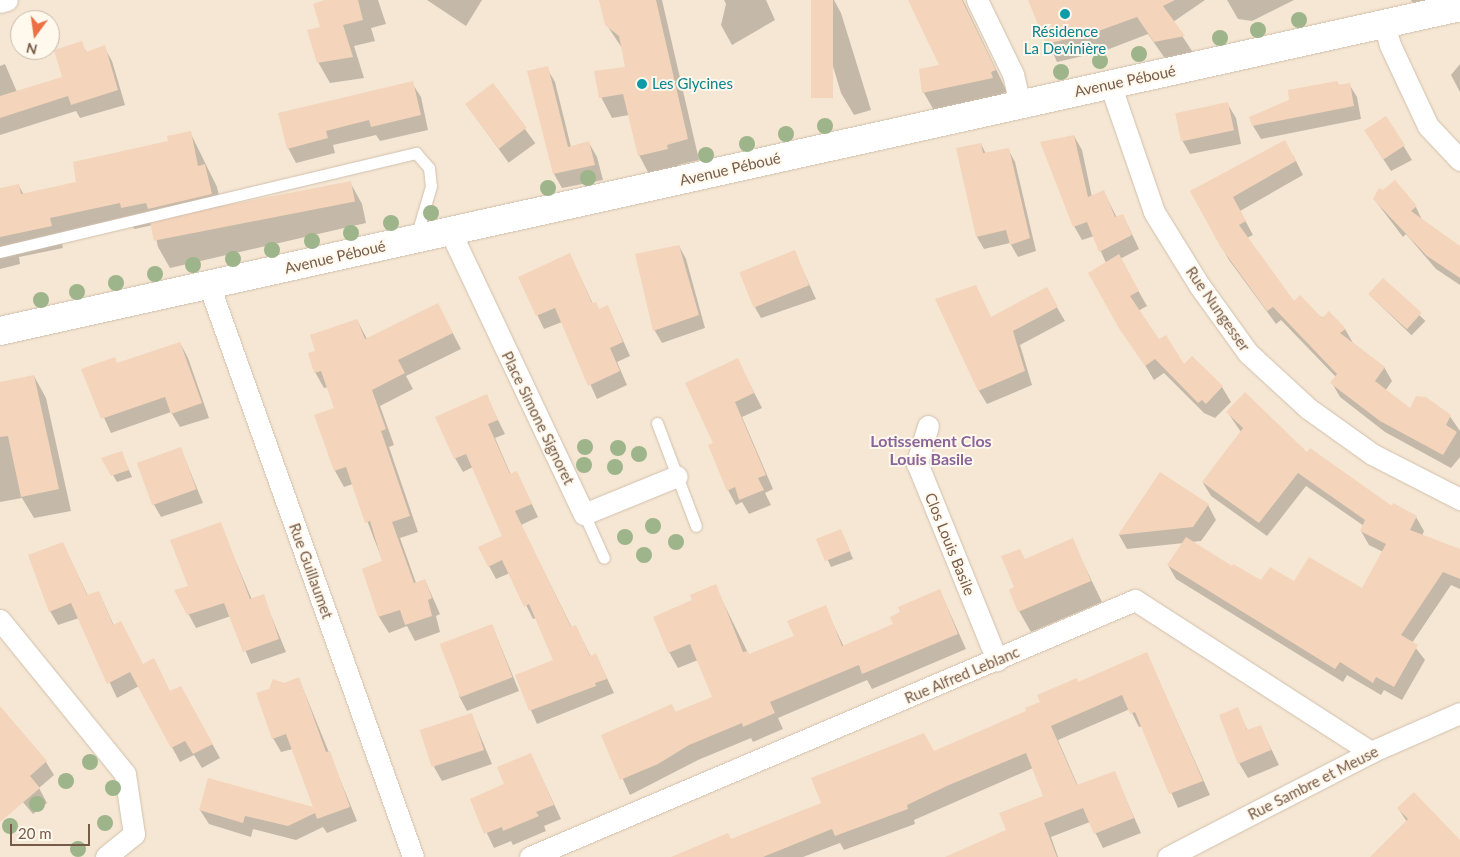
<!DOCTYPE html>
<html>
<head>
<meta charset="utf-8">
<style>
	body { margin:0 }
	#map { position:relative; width:1460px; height:857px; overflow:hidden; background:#fdf5e5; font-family:Lato,sans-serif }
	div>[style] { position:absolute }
	.residential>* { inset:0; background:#f5e7d3 }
	.shadow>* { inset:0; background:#0003; transform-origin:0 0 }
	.building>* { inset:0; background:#f4d4bb; transform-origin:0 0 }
	.roads { filter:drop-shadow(0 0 1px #d1bfad) drop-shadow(0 0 1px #d1bfad) }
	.service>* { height:11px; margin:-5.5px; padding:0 5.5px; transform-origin:5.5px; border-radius:5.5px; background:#fff }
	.minor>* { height:21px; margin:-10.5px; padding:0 10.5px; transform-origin:10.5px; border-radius:10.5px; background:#fff }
	.tertiary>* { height:28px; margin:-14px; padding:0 14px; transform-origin:14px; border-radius:14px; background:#fff }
	.trees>* { width:16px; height:16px; margin:-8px; border-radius:50%; background:#9eb48a }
	.dots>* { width:14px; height:14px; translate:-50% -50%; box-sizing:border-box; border:2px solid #fff8ec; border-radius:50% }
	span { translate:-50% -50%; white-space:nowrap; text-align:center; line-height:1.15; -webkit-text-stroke:4px #fff8ec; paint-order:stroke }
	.culture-label { font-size:15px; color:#0d838f }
	.left { translate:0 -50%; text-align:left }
	.street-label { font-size:15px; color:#775b49 }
	.neighbourhood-label { font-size:16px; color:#8b649b; font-weight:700 }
	.north { position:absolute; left:10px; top:10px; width:50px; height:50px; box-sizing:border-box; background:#fff8ec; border:1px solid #c9b9ab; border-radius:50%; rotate:194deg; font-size:14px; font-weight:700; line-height:20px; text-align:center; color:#775b49 }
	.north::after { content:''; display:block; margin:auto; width:18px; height:22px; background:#ec7045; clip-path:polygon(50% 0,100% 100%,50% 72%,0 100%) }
	.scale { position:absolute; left:10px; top:824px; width:80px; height:22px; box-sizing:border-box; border:2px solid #775b49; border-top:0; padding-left:6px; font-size:15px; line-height:18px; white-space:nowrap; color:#775b49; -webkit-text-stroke:4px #fff8ec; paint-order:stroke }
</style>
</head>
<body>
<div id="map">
	<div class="residential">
		<i style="clip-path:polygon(evenodd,0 0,1460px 0,1460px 857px,0 857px,0 0,20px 20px,50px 20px,50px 50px,20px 50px,20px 20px)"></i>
	</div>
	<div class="shadow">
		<i style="clip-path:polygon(324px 0,378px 0,386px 24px,371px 28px,375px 41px,354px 46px,364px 78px,330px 83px,318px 62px)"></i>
		<i style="clip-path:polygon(427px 0,482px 0,466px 26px)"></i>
		<i style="clip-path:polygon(601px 0,662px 0,699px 160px,678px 165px,679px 170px,650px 176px,639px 155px,629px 115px,612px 118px,601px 97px,626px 68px,622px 48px,606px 24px)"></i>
		<i style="clip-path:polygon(724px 0,766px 0,775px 20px,732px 45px,721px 25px,726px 4px)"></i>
		<i style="clip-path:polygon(813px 0,834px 0,841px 13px,871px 110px,854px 115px,841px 93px)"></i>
		<i style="clip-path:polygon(909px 0,963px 0,1007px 92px,1003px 93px,1004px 100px,936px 114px,924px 93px,920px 70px,941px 66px)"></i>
		<i style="clip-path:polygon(1029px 0,1205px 0,1173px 22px,1194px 54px,1166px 60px,1148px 34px,1104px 51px,1057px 62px)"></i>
		<i style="clip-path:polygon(1227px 0,1294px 0,1252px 21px,1238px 19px)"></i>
		<i style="clip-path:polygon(1411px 0,1449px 0,1415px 7px)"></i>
		<i style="clip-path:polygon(81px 43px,87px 53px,104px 47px,112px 61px,125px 105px,80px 118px,76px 111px,0 135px,0 66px,5px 64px,17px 92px,64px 78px)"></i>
		<i style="clip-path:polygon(1460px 64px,1460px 92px,1451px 75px)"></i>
		<i style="clip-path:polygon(547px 68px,555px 82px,571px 147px,589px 143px,597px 157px,603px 180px,562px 188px,554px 174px)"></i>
		<i style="clip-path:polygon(1337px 82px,1339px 86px,1349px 84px,1357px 97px,1361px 119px,1261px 139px,1253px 126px)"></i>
		<i style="clip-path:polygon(412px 83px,421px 97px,428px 130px,380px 141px,376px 135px,333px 145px,335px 153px,296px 163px,288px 148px)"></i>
		<i style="left:493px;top:85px;width:72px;height:33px;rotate:54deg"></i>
		<i style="clip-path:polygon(1227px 103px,1236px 118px,1241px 144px,1190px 154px,1182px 140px)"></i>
		<i style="clip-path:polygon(1386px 117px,1412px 160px,1391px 171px,1374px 145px)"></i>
		<i style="clip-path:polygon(190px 132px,217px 187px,222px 210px,350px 182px,362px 204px,366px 223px,170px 268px,158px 247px,153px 225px,134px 229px,132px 224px,61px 239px,63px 248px,19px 257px,20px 264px,0 269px,0 189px,19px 186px,24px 195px,78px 183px)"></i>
		<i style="clip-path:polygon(1074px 136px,1082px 150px,1092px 197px,1104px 192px,1117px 218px,1123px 215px,1139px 249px,1120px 259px,1147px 306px,1138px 311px,1159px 341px,1184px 366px,1192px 358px,1222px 387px,1231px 402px,1215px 418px,1204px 413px,1164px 373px,1154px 380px,1098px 288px,1106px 263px,1094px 236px,1082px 240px,1074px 226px)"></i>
		<i style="clip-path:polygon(981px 144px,986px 154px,1008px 149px,1015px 162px,1036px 251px,1018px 257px,1010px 243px,984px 249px,977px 237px,957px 149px)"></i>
		<i style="clip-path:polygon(1293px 155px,1303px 175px,1240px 211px,1253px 235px,1247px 238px,1294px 303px,1345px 329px,1353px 343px,1384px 367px,1392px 381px,1385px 391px,1410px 410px,1449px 415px,1460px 431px,1460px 457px,1451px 468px,1385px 432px,1340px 397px,1332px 383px,1336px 377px,1281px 320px,1276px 324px,1229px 260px,1191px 192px)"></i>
		<i style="clip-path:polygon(1374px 199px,1416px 207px,1422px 220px,1460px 248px,1460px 285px,1436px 269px,1406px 234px,1403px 237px)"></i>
		<i style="clip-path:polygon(679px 246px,686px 259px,705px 328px,662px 343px,655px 331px,637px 255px)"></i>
		<i style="clip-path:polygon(794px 251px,816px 299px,761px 318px,753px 304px)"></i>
		<i style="clip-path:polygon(570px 255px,593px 304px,599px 310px,608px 307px,630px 356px,617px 362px,627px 385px,597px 399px,562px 322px,544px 329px,519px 277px)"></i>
		<i style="left:1383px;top:280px;width:59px;height:20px;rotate:44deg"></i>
		<i style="clip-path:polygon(1046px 289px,1065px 321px,1020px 345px,1032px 385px,987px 404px,979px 391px,991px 318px)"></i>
		<i style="clip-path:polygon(438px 305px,461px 349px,406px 376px,413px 389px,380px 406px,394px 445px,389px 447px,418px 532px,400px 538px,416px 583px,425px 580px,440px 614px,436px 616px,440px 632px,415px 641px,407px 626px,389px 633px,379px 617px,363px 569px,383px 562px,353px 484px,344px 487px,335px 471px,315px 416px,335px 409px,328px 387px,324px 388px,315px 372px,316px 352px,357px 320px,367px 339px)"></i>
		<i style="clip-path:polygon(180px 343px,188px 358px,209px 418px,180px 427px,171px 412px,111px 433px,82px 370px,118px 364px)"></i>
		<i style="clip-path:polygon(737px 359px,762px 408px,742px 417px,773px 489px,765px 493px,771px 505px,749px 514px,742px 502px,736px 505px,728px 490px,715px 444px)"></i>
		<i style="clip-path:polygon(34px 376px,46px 398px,71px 511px,34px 518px,22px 498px,0 502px,0 383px)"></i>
		<i style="clip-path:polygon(486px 396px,505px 434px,495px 438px,511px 475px,517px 473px,538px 517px,521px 525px,572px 628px,576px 627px,591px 657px,596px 655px,614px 693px,537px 724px,516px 676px,555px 661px,536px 618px,533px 619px,510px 573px,496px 579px,489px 566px,503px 536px,473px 467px,463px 472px,455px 458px)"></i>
		<i style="clip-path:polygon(1228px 413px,1308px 454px,1392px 508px,1416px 517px,1424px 531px,1422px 536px,1460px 551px,1460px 589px,1451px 585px,1412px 643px,1425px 660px,1402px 700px,1384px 690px,1381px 695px,1347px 675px,1343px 682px,1176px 579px,1168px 565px,1184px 543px,1127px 549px,1119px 535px,1208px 505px,1216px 520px,1201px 541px,1191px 542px,1232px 568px,1262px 582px,1363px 590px,1383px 552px,1369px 545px,1361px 531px,1364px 526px,1306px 486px,1267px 536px,1211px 496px,1203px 483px,1241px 432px)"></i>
		<i style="clip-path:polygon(181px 449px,203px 503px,161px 517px,153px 503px)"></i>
		<i style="clip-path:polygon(121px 452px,132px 477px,117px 482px,103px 458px)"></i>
		<i style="clip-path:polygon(220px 524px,252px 600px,263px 596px,286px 652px,251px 664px,231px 616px,196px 628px,176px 591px,189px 586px)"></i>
		<i style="clip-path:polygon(844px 537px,853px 559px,831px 567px,818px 539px)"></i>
		<i style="clip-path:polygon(1072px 540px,1102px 602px,1031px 632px,1019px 611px,1016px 588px,1025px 560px)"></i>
		<i style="clip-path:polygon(63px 544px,88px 596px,99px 592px,114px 626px,143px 665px,171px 692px,189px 702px,220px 758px,202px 768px,194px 755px,180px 762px,139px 686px,117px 698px,79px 618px,58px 625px,50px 611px)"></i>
		<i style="clip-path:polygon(715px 586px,749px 655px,795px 636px,825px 607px,844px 647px,894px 625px,901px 613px,940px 591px,966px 649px,872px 689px,867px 680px,778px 718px,783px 729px,753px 742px,751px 738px,698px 760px,630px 795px,603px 735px,672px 706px,676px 713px,714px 698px,698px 660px,678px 668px,669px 652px,693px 600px)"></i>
		<i style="clip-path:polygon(492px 625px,519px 691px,467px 711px,459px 696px)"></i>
		<i style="clip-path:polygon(1147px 654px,1210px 795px,1178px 808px,1142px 726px,1139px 727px,1130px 709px,1058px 740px,1078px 786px,1114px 772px,1141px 833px,1103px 848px,1090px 822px,1051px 837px,1058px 857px,948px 857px,1008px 831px,1045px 796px,1033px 768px,914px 820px,915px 824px,844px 850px,840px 843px,803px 857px,672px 857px,731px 841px,823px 804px,1027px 712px,1078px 683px)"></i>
		<i style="clip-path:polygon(299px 679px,357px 821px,327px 833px,323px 827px,296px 840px,253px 829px,251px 837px,209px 824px,200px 810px,315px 809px,293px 749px,281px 752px,273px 738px,284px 684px)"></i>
		<i style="clip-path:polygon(1237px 709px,1248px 731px,1260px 726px,1279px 765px,1248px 778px,1239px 763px)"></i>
		<i style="clip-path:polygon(0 712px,46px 762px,54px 775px,39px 788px,47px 803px,33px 814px,0 775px)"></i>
		<i style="clip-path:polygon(471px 714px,492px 764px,442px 781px,434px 767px)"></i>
		<i style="clip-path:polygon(531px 755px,561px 819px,544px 826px,546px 831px,513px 845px,511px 841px,494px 848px,471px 800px,506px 785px)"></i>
		<i style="clip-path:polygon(1398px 808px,1460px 842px,1460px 857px,1372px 857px,1407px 822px)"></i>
	</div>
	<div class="building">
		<i style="clip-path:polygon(324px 0,358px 0,363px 20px,343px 25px,353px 57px,317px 63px,307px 30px,320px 27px,313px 4px)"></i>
		<i style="clip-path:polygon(599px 0,656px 0,688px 139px,667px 145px,668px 149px,638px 156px,623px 94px,599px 98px,594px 71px,625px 67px,619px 36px,605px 25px)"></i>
		<i style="left:811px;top:0;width:22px;height:98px"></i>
		<i style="clip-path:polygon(908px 0,962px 0,996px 70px,991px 72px,993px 78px,922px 93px,919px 69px,939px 65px)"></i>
		<i style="clip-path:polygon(1028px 0,1175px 0,1163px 6px,1185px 36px,1154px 42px,1137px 17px,1093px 33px,1046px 44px)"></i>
		<i style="clip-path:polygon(82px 41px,86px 52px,105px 45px,118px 90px,71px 105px,68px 96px,0 118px,0 96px,62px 77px,54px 50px)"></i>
		<i style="clip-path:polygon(548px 66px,568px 147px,589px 141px,595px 165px,553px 174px,527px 71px)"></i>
		<i style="clip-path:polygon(413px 81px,421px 115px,371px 127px,369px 120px,326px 131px,328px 138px,287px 149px,278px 113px)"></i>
		<i style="clip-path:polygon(1337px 81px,1338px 85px,1350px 83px,1354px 106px,1252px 126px,1249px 117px,1289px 100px,1288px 90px)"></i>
		<i style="left:493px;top:83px;width:56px;height:35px;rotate:53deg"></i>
		<i style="left:1228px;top:102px;width:29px;height:54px;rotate:78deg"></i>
		<i style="left:1386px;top:116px;width:35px;height:26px;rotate:57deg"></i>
		<i style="clip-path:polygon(191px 131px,198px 166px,205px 164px,212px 194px,148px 209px,146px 203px,121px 208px,120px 203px,50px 218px,52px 226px,0 237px,0 188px,19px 184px,21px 194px,76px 182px,73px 162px,168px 141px,167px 136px)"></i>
		<i style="clip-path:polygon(1074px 135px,1088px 197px,1104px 190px,1115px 217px,1123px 214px,1132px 235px,1099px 252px,1087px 222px,1073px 227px,1040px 142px)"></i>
		<i style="clip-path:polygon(1285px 140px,1296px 161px,1233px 197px,1246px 221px,1239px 225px,1294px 301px,1300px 295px,1322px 318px,1329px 311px,1346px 329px,1340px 333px,1385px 367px,1375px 381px,1410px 408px,1416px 396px,1426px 397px,1451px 415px,1446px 425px,1457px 432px,1443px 455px,1380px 421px,1330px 383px,1337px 374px,1273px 307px,1267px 311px,1220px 246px,1190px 191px)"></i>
		<i style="clip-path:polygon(981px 143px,983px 153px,1009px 148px,1030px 238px,1010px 245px,1006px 230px,976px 237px,956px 148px)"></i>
		<i style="clip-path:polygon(1395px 180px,1417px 206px,1411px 211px,1460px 246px,1460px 278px,1427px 256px,1373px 199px,1379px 188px,1383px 190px)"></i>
		<i style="left:351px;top:181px;width:21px;height:205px;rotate:79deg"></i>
		<i style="clip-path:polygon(679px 245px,699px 315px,653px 331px,635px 254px)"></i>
		<i style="left:795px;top:250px;width:38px;height:60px;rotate:68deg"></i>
		<i style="clip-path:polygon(570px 253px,592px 303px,596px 302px,599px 309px,608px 305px,623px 342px,610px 348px,620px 371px,588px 386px,555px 308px,536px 316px,518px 277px)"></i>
		<i style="clip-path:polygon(1119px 254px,1139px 291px,1130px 296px,1159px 339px,1166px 335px,1184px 364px,1192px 356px,1223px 386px,1206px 404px,1202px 400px,1198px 403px,1155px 359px,1145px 366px,1120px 330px,1088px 273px)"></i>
		<i style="left:1383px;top:278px;width:52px;height:22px;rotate:42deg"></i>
		<i style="clip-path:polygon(976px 285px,991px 317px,1047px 287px,1058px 307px,1013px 331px,1025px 371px,978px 391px,935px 299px)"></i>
		<i style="clip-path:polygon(438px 303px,453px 333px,398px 360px,405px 373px,372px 390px,386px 429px,381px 431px,410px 516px,392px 522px,414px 583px,425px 579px,432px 598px,428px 600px,432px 616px,405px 625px,400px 610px,378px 617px,362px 569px,382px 561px,370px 521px,365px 523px,346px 467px,334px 471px,314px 415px,334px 408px,321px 371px,314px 373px,308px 353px,315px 351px,310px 335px,357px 319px,365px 339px)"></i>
		<i style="clip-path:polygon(180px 342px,202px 403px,171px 414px,165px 397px,101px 419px,81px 369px,115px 357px,117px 363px)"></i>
		<i style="clip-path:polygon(738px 358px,754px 393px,735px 402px,766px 475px,758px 478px,764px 490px,739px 500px,735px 487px,727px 491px,708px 445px,713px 443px,685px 383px)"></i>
		<i style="clip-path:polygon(34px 375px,59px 489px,21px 497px,8px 436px,0 437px,0 382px)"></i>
		<i style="clip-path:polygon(1245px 392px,1307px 452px,1310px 448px,1392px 506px,1393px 503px,1417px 516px,1410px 530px,1460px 549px,1460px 579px,1443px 572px,1401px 635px,1418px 645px,1394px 687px,1376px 677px,1373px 683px,1340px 662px,1335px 669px,1167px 565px,1186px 537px,1232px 566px,1233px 564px,1261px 580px,1270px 567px,1294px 581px,1309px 557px,1362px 588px,1386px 544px,1360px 531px,1365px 520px,1298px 473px,1259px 523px,1202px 482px,1243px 428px,1226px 412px)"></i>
		<i style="clip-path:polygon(487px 394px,498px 420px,488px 424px,510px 474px,517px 471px,532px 504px,515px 511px,571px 627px,576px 625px,590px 656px,596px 653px,607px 679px,595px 683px,596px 686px,529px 711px,515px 675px,553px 660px,529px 604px,524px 607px,502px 560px,488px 567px,478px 547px,502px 536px,466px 454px,454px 459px,435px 417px)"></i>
		<i style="left:181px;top:447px;width:45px;height:47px;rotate:70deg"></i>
		<i style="clip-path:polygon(122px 451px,129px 470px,111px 476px,101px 458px)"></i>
		<i style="clip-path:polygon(1160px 472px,1209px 504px,1193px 527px,1118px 535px)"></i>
		<i style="clip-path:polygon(221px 522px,250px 599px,264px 594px,279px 639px,243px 652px,224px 603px,187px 615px,174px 590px,188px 586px,170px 540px)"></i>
		<i style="left:841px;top:529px;width:24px;height:27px;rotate:68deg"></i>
		<i style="clip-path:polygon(1073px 538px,1091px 581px,1018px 612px,1009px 590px,1014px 587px,1001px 556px,1020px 549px,1025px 559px)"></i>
		<i style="clip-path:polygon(63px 542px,87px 595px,99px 591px,113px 625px,121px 621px,143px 664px,154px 658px,170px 691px,181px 686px,213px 744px,193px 754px,185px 741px,171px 748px,130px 672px,107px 684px,71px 603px,49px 612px,28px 555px)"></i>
		<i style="clip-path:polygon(716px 584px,743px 652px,748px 651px,749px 654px,794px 636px,787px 621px,826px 605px,842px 646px,893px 624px,890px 617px,900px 612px,898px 607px,940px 589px,958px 634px,862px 674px,859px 665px,770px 702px,775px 713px,743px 727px,742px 723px,689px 745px,658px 764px,620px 780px,601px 735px,672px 704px,675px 712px,712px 697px,690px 644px,668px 653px,653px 617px,692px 600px,690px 595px)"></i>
		<i style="left:492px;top:624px;width:57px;height:56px;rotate:69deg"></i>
		<i style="clip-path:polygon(1147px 652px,1203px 781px,1169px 794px,1135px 712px,1130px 714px,1122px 695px,1051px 726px,1077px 785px,1115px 771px,1134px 818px,1094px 834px,1083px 808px,1044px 823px,1057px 857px,945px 857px,1006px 830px,999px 813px,1043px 796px,1026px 753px,949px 785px,907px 805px,908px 809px,835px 836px,832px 829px,763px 857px,671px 857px,728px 833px,731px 839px,821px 803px,811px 778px,924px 733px,934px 751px,1026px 711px,1025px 708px,1040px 702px,1037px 695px,1077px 678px,1078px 682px)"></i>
		<i style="clip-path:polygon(299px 677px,326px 752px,330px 751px,350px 807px,317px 819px,315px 813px,288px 826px,245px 816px,243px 823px,199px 810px,208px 778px,313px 807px,286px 734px,272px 739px,256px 693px,269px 689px,273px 679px,284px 683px)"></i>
		<i style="clip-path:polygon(0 706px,47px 761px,30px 776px,40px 788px,0 822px)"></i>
		<i style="clip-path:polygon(1238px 707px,1247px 730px,1261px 725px,1271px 750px,1238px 764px,1219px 715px)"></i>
		<i style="left:472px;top:713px;width:39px;height:55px;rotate:72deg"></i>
		<i style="clip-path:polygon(531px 753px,554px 805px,536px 812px,539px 816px,503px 831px,502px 827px,484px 834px,470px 799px,504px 784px,497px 767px)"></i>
		<i style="clip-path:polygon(1414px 792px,1460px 840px,1460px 857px,1370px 857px,1408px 819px,1397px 808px)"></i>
	</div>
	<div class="roads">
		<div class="service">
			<i style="left:0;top:252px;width:428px;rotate:-13.4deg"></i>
			<i style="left:416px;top:153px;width:20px;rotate:49deg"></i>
			<i style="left:429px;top:168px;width:18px;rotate:84deg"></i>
			<i style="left:431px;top:186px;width:53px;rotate:106.4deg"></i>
			<i style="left:657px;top:423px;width:110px;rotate:69.3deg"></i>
			<i style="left:584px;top:514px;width:48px;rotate:65.6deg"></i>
		</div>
		<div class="minor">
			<i style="left:977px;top:0;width:82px;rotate:64.1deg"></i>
			<i style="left:1013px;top:74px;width:31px;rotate:77deg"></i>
			<i style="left:0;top:2px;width:7px;rotate:-16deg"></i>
			<i style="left:1384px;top:24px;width:22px;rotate:74deg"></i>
			<i style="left:1390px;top:45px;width:89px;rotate:64.9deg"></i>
			<i style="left:1428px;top:126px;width:47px;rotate:46.7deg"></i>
			<i style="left:1110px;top:84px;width:135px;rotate:71deg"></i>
			<i style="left:1154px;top:212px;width:86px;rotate:58.3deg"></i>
			<i style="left:1199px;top:285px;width:84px;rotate:54.2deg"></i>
			<i style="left:1248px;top:353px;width:83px;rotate:42.6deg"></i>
			<i style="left:1309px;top:409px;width:77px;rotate:35.5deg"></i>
			<i style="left:1372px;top:454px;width:99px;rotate:27.1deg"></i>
			<i style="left:450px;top:231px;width:313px;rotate:64.7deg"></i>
			<i style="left:584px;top:514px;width:100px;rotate:-22.2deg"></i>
			<i style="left:209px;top:285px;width:607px;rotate:70.37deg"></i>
			<i style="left:928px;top:426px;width:39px;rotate:107deg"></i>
			<i style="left:917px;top:463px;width:213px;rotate:67.9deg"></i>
			<i style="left:0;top:620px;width:198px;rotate:50.9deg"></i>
			<i style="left:125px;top:774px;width:61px;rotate:81.5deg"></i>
			<i style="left:134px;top:834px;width:36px;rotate:141deg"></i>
			<i style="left:530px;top:857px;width:657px;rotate:-23.02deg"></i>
			<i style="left:1135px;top:600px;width:281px;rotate:32.8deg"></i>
			<i style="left:1168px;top:857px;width:229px;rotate:-27.3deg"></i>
			<i style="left:1371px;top:752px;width:97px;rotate:-23.7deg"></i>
		</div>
		<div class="tertiary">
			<i style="left:0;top:331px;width:1496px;rotate:-12.51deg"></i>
		</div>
	</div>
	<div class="trees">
		<i style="left:1299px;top:20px"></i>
		<i style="left:1258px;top:30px"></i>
		<i style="left:1220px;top:38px"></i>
		<i style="left:1139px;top:54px"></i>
		<i style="left:1100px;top:61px"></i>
		<i style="left:1061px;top:72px"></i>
		<i style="left:825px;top:126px"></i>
		<i style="left:786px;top:134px"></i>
		<i style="left:747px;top:144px"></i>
		<i style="left:706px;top:155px"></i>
		<i style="left:588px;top:178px"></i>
		<i style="left:548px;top:188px"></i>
		<i style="left:431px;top:213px"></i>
		<i style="left:391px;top:223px"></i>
		<i style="left:351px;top:233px"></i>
		<i style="left:312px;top:241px"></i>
		<i style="left:272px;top:250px"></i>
		<i style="left:233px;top:259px"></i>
		<i style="left:193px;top:265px"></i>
		<i style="left:155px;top:274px"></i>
		<i style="left:116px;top:283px"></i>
		<i style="left:77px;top:292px"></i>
		<i style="left:41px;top:300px"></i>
		<i style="left:585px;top:447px"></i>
		<i style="left:618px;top:448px"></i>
		<i style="left:639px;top:454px"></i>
		<i style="left:584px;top:465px"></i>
		<i style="left:615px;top:467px"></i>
		<i style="left:653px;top:526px"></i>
		<i style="left:625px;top:537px"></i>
		<i style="left:676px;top:542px"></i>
		<i style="left:644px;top:555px"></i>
		<i style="left:90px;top:762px"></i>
		<i style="left:66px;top:781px"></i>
		<i style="left:113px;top:788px"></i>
		<i style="left:37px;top:804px"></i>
		<i style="left:105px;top:823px"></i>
		<i style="left:10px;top:826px"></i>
		<i style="left:78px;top:849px"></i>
	</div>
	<div class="dots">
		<i style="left:1065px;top:14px;background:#0f9aa8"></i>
		<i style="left:642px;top:84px;background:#0f9aa8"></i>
	</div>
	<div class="culture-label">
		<span style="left:1065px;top:40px">Résidence<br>La Devinière</span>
		<span class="left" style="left:652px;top:84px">Les Glycines</span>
	</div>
	<div class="street-label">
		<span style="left:1125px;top:81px;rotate:-12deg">Avenue Péboué</span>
		<span style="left:730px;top:169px;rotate:-13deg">Avenue Péboué</span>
		<span style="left:335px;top:257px;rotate:-13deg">Avenue Péboué</span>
		<span style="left:1218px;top:309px;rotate:55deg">Rue Nungesser</span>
		<span style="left:538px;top:418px;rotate:64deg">Place Simone Signoret</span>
		<span style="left:950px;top:544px;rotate:68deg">Clos Louis Basile</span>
		<span style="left:311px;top:571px;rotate:70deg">Rue Guillaumet</span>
		<span style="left:962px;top:675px;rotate:-23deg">Rue Alfred Leblanc</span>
		<span style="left:1313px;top:783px;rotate:-27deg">Rue Sambre et Meuse</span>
	</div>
	<div class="neighbourhood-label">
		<span style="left:931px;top:450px">Lotissement Clos<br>Louis Basile</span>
	</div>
	<div class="north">N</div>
	<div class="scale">20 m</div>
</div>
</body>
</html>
